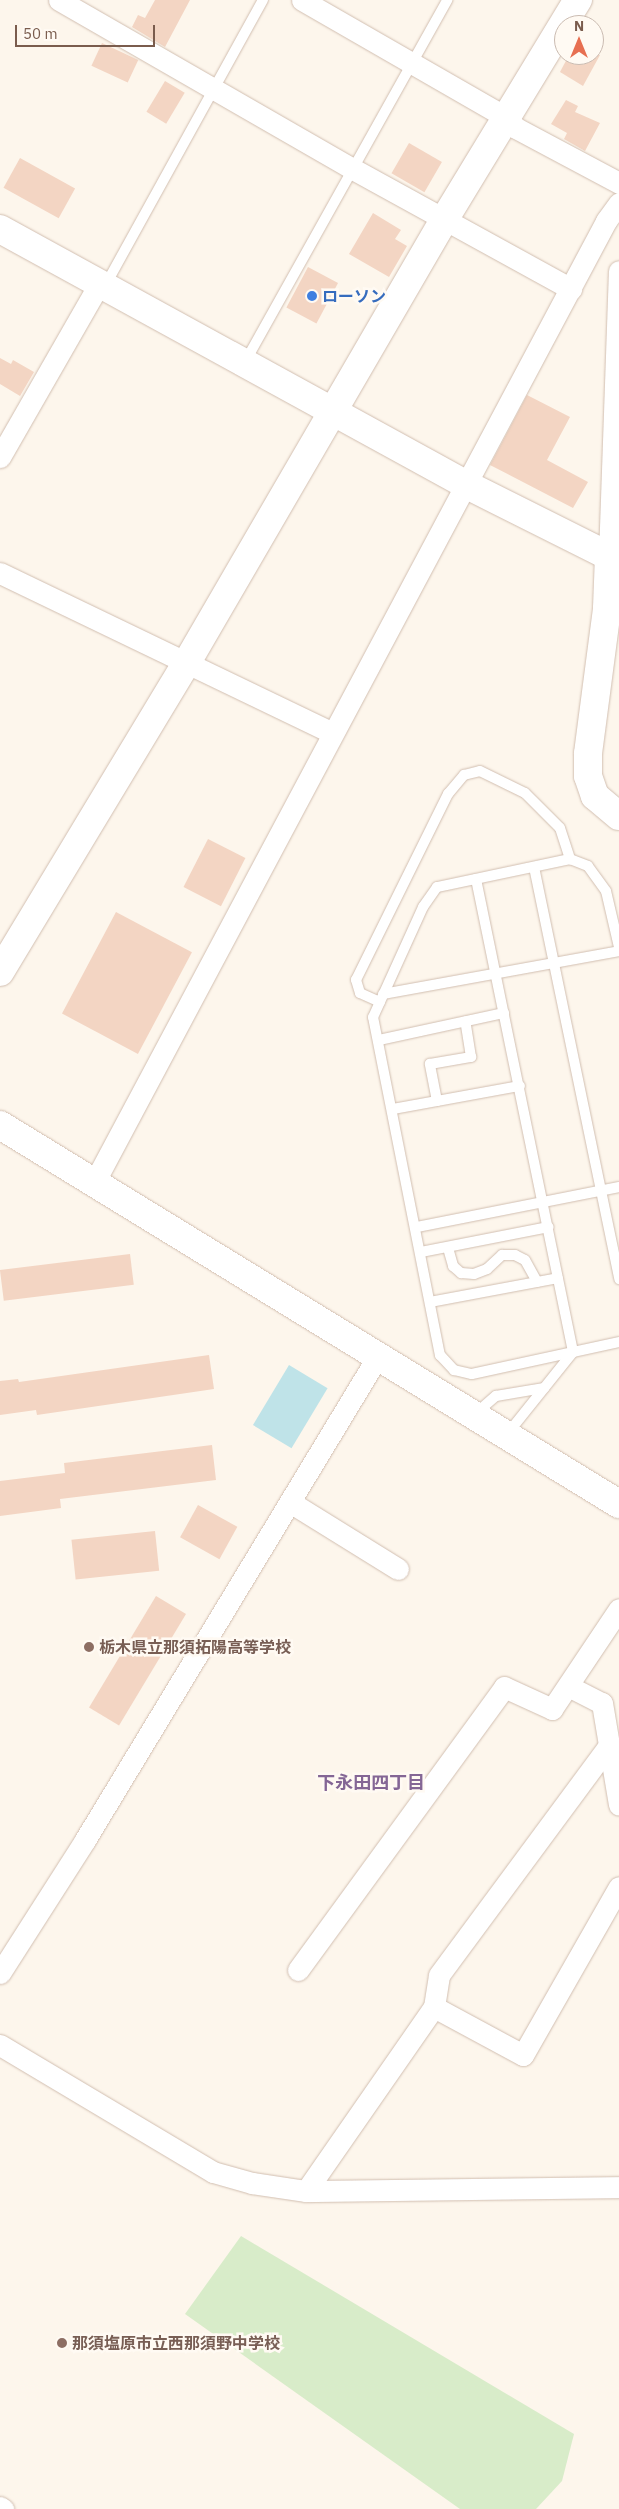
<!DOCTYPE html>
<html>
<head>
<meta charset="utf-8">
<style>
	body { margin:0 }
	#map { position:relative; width:619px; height:2509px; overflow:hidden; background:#fdf6ec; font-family:"IBM Plex Sans","Noto Sans JP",sans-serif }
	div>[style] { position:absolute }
	.green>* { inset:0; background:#d8ecc9 }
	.water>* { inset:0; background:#bfe3e8; transform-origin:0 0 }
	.building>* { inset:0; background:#f3d5c3; transform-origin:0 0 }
	.roads { filter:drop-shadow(0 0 1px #d1beb0) drop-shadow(0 0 1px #d1beb0) }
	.lane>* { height:10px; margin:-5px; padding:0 5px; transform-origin:5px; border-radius:5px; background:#fff }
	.street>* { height:21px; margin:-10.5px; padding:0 10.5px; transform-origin:10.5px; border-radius:10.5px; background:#fff }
	.secondary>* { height:28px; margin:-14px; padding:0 14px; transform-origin:14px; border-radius:14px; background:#fff }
	.dots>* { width:14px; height:14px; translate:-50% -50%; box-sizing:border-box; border:2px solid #fffaf3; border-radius:50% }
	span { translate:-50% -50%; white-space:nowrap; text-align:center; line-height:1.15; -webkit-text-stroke:5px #fffaf3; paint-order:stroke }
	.shop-label { font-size:16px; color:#366cbe; font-weight:700 }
	.left { translate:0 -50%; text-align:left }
	.education-label { font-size:16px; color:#785e54; font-weight:700 }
	.neighbourhood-label { font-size:18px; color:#846695; font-weight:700 }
	.north { position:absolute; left:554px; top:15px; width:50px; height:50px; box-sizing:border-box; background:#fffaf3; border:1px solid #cabbb1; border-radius:50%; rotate:0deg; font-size:14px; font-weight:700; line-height:20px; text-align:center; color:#7a5c4d }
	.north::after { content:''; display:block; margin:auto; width:18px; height:22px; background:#e76f51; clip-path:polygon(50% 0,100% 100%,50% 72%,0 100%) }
	.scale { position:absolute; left:15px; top:25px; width:140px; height:22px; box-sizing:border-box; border:2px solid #7a5c4d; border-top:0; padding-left:6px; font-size:15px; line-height:18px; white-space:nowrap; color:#7a5c4d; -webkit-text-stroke:4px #fffaf3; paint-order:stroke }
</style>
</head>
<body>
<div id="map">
	<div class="green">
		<i style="clip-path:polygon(241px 2236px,574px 2434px,562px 2481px,536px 2509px,460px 2509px,185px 2314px)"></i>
	</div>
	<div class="water">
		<i style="left:289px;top:1365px;width:45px;height:70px;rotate:31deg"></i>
	</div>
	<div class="building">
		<i style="clip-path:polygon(155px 0,190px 0,165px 47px,132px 27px,138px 15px,145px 18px)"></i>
		<i style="left:102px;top:43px;width:40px;height:25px;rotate:25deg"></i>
		<i style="clip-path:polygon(569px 55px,600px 55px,583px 86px,560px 72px)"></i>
		<i style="left:165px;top:81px;width:23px;height:36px;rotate:31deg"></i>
		<i style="clip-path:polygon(566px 100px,578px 106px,575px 112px,600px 123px,585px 151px,564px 139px,567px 133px,551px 124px)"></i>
		<i style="left:409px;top:143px;width:38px;height:35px;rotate:30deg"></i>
		<i style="left:20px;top:158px;width:63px;height:34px;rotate:29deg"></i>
		<i style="clip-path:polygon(373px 213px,401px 230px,395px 239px,407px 246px,389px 277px,349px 254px)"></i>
		<i style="left:308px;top:267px;width:34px;height:46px;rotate:28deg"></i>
		<i style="clip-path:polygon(0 358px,11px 364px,13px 360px,34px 372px,20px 396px,0 384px)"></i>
		<i style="clip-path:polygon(527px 395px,570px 417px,547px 460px,588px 482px,573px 508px,490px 465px)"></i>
		<i style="left:208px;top:839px;width:42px;height:54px;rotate:27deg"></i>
		<i style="left:116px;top:912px;width:86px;height:115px;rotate:28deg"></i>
		<i style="left:130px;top:1254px;width:31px;height:131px;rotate:83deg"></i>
		<i style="clip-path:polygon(209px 1355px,214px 1389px,37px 1415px,36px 1410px,0 1415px,0 1381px,18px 1379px,19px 1382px)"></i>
		<i style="clip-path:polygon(212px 1445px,216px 1480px,60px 1499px,61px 1508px,0 1516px,0 1481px,65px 1473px,64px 1463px)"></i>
		<i style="left:198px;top:1505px;width:45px;height:37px;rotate:29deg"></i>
		<i style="left:155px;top:1531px;width:40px;height:84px;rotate:84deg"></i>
		<i style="left:156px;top:1596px;width:35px;height:130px;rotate:31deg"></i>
	</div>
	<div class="roads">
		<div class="lane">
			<i style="left:105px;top:286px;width:327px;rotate:-61.1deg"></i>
			<i style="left:245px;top:362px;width:415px;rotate:-60.8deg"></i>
			<i style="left:534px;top:867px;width:421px;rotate:78.3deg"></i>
			<i style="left:476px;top:879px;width:483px;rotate:78.4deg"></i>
			<i style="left:573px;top:1352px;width:104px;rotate:128.7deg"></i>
			<i style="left:619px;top:947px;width:57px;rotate:-103.1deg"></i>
			<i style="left:606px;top:891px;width:31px;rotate:-126deg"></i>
			<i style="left:588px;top:866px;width:19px;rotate:-159deg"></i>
			<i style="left:570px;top:859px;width:136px;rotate:168.1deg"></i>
			<i style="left:437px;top:887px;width:24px;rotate:125deg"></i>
			<i style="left:423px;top:907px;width:121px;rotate:114.4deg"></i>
			<i style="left:373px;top:1017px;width:345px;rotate:78.8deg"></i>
			<i style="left:440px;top:1355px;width:21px;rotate:47deg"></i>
			<i style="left:454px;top:1370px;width:18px;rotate:13deg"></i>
			<i style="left:472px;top:1374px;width:150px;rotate:-12.3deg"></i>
			<i style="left:383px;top:994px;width:240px;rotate:-10.3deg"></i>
			<i style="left:380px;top:1002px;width:22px;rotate:-156deg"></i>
			<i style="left:360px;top:993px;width:14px;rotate:-107deg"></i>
			<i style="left:356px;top:980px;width:208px;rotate:-63.7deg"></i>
			<i style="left:448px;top:794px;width:25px;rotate:-50deg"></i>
			<i style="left:464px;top:775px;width:16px;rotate:-14deg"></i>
			<i style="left:480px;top:771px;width:50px;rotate:26.1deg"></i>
			<i style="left:525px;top:793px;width:49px;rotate:45deg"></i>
			<i style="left:560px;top:828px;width:33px;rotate:72deg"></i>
			<i style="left:379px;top:1040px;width:128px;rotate:-12.2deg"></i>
			<i style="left:437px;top:1101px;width:38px;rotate:-101deg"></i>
			<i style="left:430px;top:1064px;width:42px;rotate:-9.7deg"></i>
			<i style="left:471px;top:1057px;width:36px;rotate:-99deg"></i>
			<i style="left:393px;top:1109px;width:129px;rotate:-10.3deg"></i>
			<i style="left:417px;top:1227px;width:206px;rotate:-11.2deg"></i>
			<i style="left:448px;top:1248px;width:19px;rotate:74deg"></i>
			<i style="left:453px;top:1266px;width:11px;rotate:41deg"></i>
			<i style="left:461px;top:1273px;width:13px;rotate:4deg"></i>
			<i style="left:474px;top:1274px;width:14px;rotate:-21deg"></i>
			<i style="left:487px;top:1269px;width:21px;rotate:-43deg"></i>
			<i style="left:502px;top:1255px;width:13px"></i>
			<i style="left:515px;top:1255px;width:11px;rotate:27deg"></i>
			<i style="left:525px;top:1260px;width:25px;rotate:61deg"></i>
			<i style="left:421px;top:1252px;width:130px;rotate:-11.1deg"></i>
			<i style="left:430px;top:1302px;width:130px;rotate:-10.6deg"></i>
			<i style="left:475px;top:1414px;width:28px;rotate:-41deg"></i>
			<i style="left:496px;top:1396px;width:49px;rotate:-9.5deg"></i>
		</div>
		<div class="street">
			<i style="left:59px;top:0;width:339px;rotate:29.9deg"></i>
			<i style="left:353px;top:169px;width:249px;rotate:28.8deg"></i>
			<i style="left:302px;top:0;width:237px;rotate:29.9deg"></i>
			<i style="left:507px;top:118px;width:13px;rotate:48deg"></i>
			<i style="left:516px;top:128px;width:117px;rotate:28.1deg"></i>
			<i style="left:0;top:457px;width:199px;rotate:-60.2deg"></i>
			<i style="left:609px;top:556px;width:285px;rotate:-88deg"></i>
			<i style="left:0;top:573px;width:369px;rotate:25.7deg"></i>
			<i style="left:95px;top:1181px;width:1088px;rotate:-61.97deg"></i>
			<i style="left:606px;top:221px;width:22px;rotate:-54deg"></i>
			<i style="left:290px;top:1502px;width:127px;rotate:31.8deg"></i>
			<i style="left:568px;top:1686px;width:38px;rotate:27deg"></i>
			<i style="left:602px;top:1703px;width:103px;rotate:80.5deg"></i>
			<i style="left:298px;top:1970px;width:350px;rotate:-53.9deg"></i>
			<i style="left:504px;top:1687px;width:53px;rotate:24.6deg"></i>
			<i style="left:552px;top:1709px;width:120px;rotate:-56.2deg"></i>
			<i style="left:0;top:1973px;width:158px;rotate:-57.4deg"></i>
			<i style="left:85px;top:1840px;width:566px;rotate:-58.81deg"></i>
			<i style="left:434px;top:2007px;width:101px;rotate:28.3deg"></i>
			<i style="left:523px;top:2055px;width:193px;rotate:-60.3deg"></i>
			<i style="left:0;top:2045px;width:248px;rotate:30.8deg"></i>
			<i style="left:213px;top:2172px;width:41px;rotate:15.8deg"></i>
			<i style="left:252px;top:2183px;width:55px;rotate:8.4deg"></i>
			<i style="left:306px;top:2191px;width:313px;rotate:-0.7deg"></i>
			<i style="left:306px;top:2191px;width:224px;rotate:-55.2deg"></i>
			<i style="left:434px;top:2007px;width:32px;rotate:-81deg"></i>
			<i style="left:439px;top:1975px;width:282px;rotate:-53.5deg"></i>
			<i style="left:0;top:2507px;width:4px;rotate:34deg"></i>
		</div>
		<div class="secondary">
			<i style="left:0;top:229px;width:533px;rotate:28.73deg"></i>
			<i style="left:467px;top:485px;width:170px;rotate:26.6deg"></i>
			<i style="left:609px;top:556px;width:53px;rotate:92.2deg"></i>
			<i style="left:607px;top:609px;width:146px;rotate:97.5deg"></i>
			<i style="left:588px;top:754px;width:22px;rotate:90deg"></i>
			<i style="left:588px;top:776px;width:21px;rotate:71deg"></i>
			<i style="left:595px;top:796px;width:31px;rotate:40deg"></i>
			<i style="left:0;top:972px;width:360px;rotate:-58.9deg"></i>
			<i style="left:186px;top:664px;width:514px;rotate:-59.84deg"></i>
			<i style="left:444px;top:220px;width:258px;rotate:-58.7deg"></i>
			<i style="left:0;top:1125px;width:726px;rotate:31.48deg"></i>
		</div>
	</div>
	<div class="dots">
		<i style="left:312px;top:296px;background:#3f7fe0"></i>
		<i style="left:89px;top:1647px;background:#8d6e63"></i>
		<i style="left:62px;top:2343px;background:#8d6e63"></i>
	</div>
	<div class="shop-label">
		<span class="left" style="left:322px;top:296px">ローソン</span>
	</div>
	<div class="education-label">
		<span class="left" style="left:99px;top:1647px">栃木県立那須拓陽高等学校</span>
		<span class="left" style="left:72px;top:2343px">那須塩原市立西那須野中学校</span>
	</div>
	<div class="neighbourhood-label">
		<span style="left:371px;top:1783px">下永田四丁目</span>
	</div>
	<div class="north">N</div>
	<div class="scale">50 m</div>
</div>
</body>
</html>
